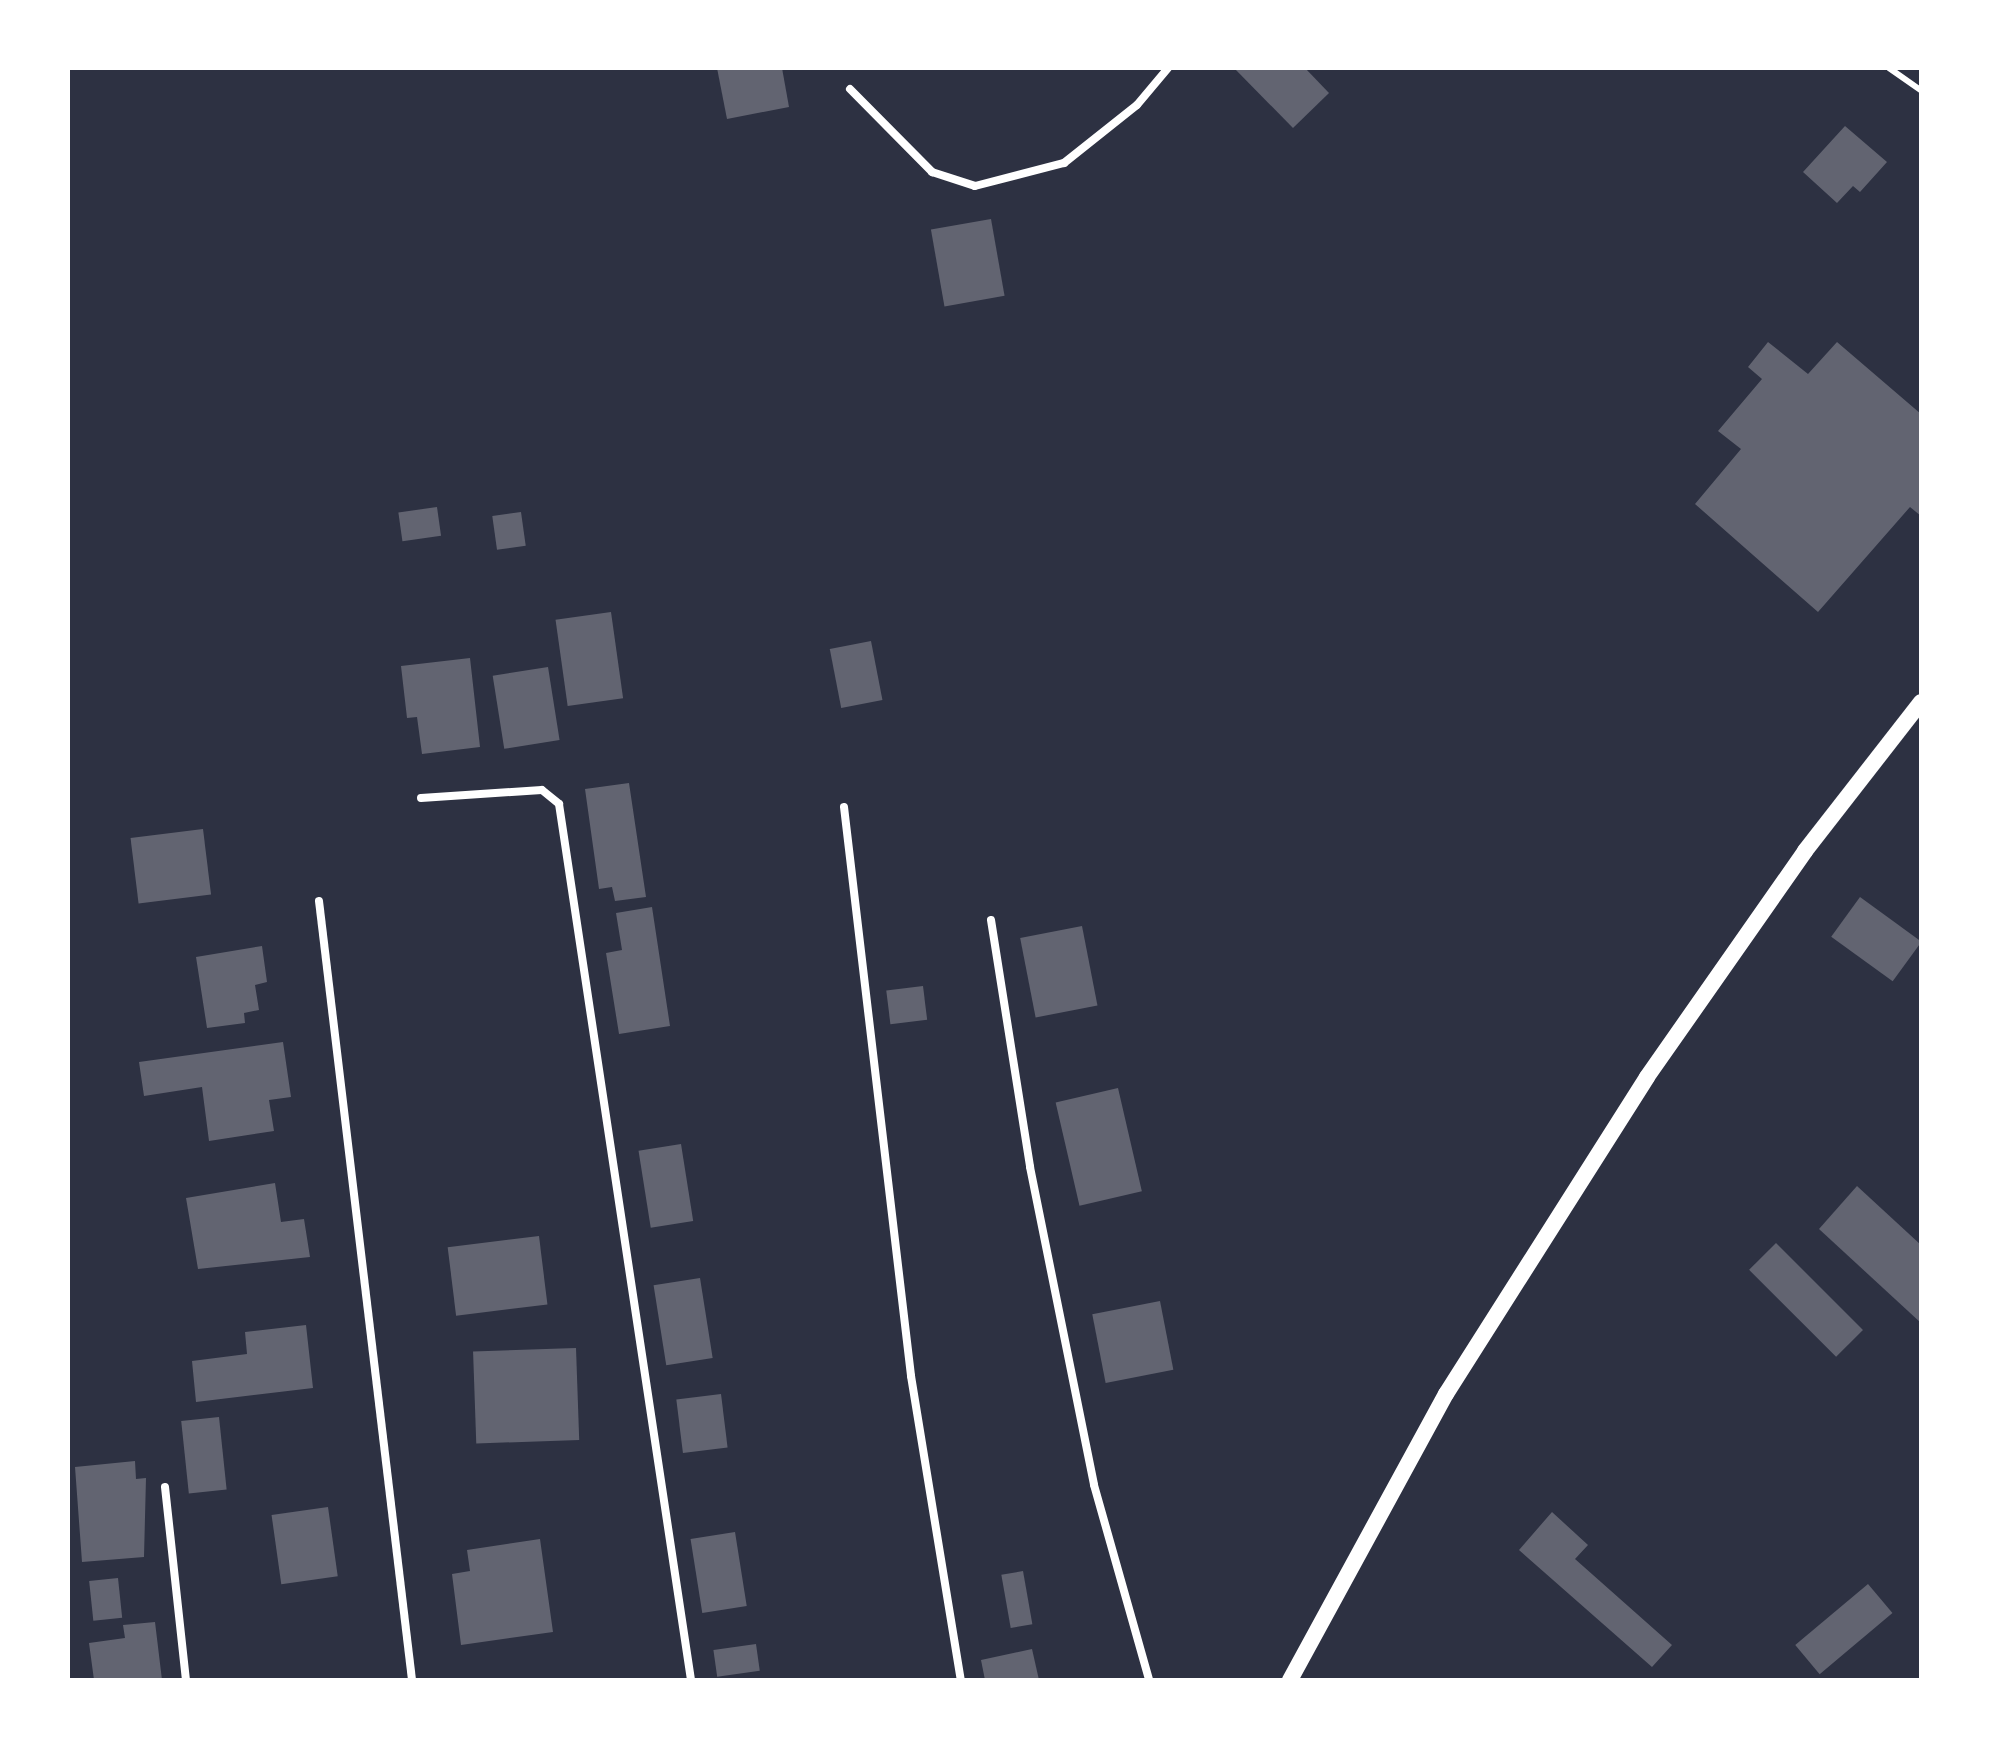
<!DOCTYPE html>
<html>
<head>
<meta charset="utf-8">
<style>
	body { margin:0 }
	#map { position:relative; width:1989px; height:1748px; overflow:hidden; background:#2d3142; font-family:"Exo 2",sans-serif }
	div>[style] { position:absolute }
	.building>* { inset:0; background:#626471; transform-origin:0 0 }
	.service>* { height:6px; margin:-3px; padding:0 3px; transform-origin:3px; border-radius:3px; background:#fff }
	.minor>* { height:8px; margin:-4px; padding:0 4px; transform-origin:4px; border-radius:4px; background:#fff }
	.secondary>* { height:16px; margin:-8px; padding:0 8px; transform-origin:8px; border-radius:8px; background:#fff }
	span { translate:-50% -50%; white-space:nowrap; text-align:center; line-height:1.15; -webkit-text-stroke:6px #fff; paint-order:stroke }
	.frame { position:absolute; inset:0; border:70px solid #fff; pointer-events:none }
</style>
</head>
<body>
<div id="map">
	<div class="building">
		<i style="clip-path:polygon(717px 68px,782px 68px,789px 107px,727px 119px)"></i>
		<i style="clip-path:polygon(1234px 68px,1305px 68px,1329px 93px,1293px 128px)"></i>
		<i style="clip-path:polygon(1845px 126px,1887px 162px,1860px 192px,1853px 186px,1837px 203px,1803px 172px)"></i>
		<i style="left:991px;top:219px;width:78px;height:61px;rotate:80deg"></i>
		<i style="clip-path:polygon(1768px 342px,1808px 374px,1837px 342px,1921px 414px,1921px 516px,1910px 507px,1818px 612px,1695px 504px,1741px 449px,1718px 431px,1762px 379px,1748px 367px)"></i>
		<i style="left:437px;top:507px;width:29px;height:39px;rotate:82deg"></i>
		<i style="left:521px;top:512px;width:34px;height:29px;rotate:82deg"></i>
		<i style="left:611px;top:612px;width:87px;height:56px;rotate:82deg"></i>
		<i style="left:871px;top:641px;width:60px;height:42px;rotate:79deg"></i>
		<i style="clip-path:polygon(470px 658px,480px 747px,422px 754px,417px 717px,407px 718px,401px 666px)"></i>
		<i style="left:548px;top:667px;width:74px;height:56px;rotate:81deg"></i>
		<i style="clip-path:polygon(629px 783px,646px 897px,615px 901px,612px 887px,599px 889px,585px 789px)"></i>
		<i style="left:203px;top:829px;width:66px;height:73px;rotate:83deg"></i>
		<i style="left:1860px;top:897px;width:76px;height:49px;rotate:36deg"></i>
		<i style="clip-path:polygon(652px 907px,670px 1026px,619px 1034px,606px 953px,622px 950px,616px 913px)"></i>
		<i style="left:1082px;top:926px;width:81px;height:63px;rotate:79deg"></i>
		<i style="clip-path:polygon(262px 946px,267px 982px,255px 985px,259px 1010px,244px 1013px,245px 1023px,207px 1028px,196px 957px)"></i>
		<i style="left:923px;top:986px;width:34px;height:37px;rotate:83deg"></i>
		<i style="clip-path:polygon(283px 1042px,291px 1097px,269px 1100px,274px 1131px,209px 1141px,202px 1087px,144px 1096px,139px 1062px)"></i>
		<i style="left:1118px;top:1088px;width:106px;height:64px;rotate:77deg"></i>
		<i style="left:681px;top:1144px;width:78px;height:43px;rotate:81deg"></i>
		<i style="clip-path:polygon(275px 1183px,281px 1222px,304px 1219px,310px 1257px,198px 1269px,186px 1198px)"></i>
		<i style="clip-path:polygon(1857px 1186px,1921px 1245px,1921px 1323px,1819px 1229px)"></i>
		<i style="left:539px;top:1236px;width:69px;height:92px;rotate:83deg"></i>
		<i style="left:1776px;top:1243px;width:123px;height:38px;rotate:45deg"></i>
		<i style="left:700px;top:1278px;width:81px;height:47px;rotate:81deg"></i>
		<i style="left:1160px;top:1301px;width:70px;height:69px;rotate:79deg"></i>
		<i style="clip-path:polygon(306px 1325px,313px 1388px,196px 1402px,192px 1361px,247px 1354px,245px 1332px)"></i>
		<i style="left:576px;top:1348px;width:92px;height:103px;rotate:88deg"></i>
		<i style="left:721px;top:1394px;width:54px;height:45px;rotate:83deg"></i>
		<i style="left:219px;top:1417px;width:73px;height:38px;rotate:84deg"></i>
		<i style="clip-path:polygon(135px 1461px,136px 1479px,146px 1478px,144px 1557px,82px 1562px,75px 1467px)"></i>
		<i style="left:328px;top:1507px;width:70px;height:57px;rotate:82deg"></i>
		<i style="clip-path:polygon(1552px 1512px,1588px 1545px,1575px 1559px,1672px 1645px,1652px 1667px,1519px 1550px)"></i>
		<i style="left:735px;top:1532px;width:75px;height:45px;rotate:81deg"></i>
		<i style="clip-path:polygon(540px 1539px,553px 1632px,461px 1645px,452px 1574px,470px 1571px,467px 1550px)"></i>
		<i style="left:1023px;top:1571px;width:54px;height:22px;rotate:80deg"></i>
		<i style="left:118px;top:1578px;width:40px;height:29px;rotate:84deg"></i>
		<i style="left:1868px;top:1584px;width:38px;height:95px;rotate:50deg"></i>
		<i style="clip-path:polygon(155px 1622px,162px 1680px,94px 1680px,89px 1643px,125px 1638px,123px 1625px)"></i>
		<i style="left:756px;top:1644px;width:27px;height:43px;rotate:82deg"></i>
		<i style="clip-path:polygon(1032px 1649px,1039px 1680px,985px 1680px,981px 1660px)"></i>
	</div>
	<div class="service">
		<i style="left:1889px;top:68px;width:39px;rotate:35deg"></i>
	</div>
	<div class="minor">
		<i style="left:850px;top:89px;width:117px;rotate:45.3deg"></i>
		<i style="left:932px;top:172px;width:45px;rotate:18deg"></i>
		<i style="left:975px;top:186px;width:92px;rotate:-14.5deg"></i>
		<i style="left:1064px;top:163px;width:93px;rotate:-38.5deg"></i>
		<i style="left:1137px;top:105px;width:48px;rotate:-50deg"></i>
		<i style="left:421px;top:798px;width:121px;rotate:-3.8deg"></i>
		<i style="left:542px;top:790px;width:22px;rotate:39deg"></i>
		<i style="left:559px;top:804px;width:886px;rotate:81.43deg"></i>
		<i style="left:844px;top:807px;width:573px;rotate:83.28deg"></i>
		<i style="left:911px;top:1376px;width:308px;rotate:80.7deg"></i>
		<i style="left:319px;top:901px;width:785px;rotate:83.19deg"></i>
		<i style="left:991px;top:920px;width:250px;rotate:81deg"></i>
		<i style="left:1030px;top:1167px;width:324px;rotate:78.6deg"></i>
		<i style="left:1094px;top:1485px;width:203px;rotate:74.2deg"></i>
		<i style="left:165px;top:1487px;width:194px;rotate:83.8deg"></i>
	</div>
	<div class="secondary">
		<i style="left:1290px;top:1680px;width:326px;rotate:-61.4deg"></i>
		<i style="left:1446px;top:1394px;width:375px;rotate:-57.6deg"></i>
		<i style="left:1647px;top:1077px;width:276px;rotate:-55deg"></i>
		<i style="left:1805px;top:851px;width:189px;rotate:-52.1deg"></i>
	</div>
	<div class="frame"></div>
</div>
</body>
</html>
